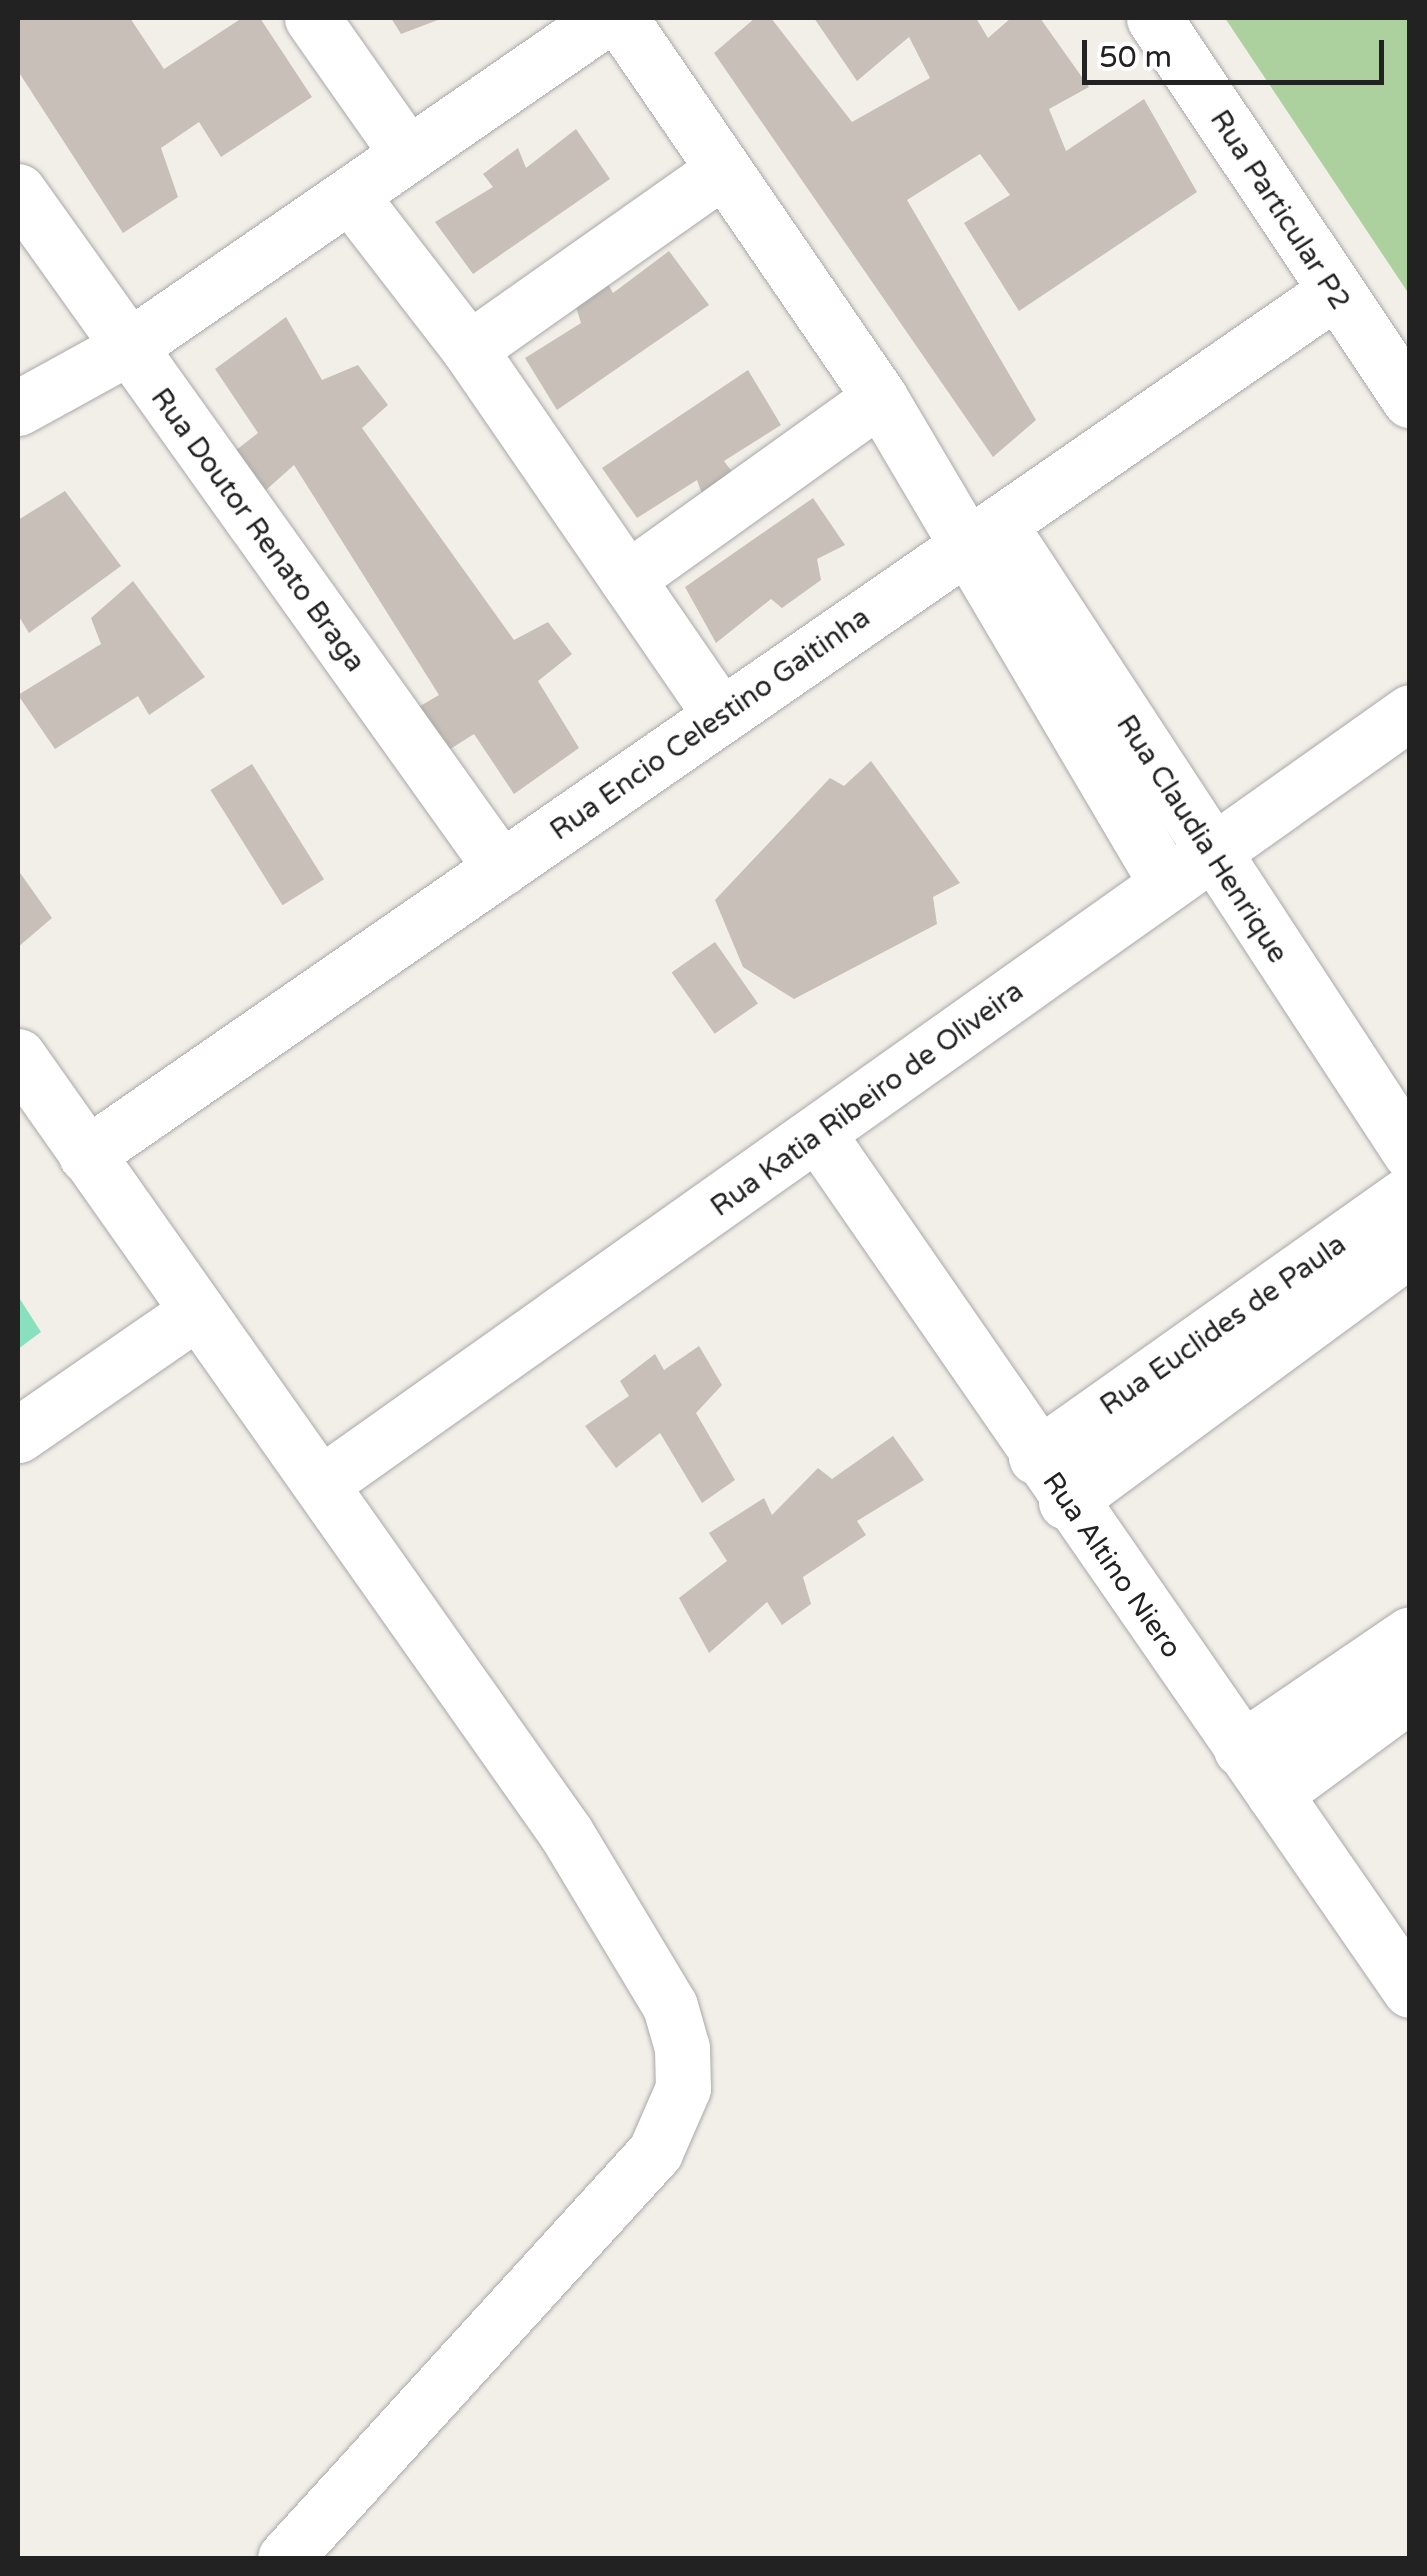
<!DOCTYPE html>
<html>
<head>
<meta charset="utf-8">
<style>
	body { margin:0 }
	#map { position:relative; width:1427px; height:2576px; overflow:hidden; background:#f2efe9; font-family:"Varela Round",sans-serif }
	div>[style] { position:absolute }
	.forest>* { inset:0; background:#add19e }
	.pitch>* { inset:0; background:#88e0be }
	.building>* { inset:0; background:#c7bfb8; transform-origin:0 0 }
	.roads { filter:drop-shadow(0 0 2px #a9a9a9) drop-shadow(0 0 2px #a9a9a9) }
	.minor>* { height:55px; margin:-27.5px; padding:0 27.5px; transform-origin:27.5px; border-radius:27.5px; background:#fff }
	span { translate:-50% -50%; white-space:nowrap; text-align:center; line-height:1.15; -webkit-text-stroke:8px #fff; paint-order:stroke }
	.street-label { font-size:28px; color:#222 }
	.frame { position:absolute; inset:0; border:20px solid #222; pointer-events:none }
	.scale { position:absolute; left:1082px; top:40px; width:302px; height:45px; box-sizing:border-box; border:5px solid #222; border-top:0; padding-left:12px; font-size:30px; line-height:35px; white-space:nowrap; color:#222; -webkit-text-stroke:8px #fff; paint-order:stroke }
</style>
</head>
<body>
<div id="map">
	<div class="forest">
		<i style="clip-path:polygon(1225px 18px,1409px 18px,1409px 294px)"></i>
	</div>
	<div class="pitch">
		<i style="clip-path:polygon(18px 1296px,41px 1332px,18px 1349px)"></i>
	</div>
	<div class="building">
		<i style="clip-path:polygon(18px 18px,130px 18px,164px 69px,242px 18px,260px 18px,312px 97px,221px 157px,199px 122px,161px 148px,178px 197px,123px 233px,18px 71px)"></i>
		<i style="clip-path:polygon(391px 18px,443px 18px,401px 34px)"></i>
		<i style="clip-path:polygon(755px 18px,771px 18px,852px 122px,930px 78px,909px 37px,857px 81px,814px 18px,976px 18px,988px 38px,1011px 18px,1040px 18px,1089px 87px,1049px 109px,1066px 151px,1144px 99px,1197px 192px,1019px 311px,964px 223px,1010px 195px,980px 154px,907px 200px,1036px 420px,993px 457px,714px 53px)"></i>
		<i style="clip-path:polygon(576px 129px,610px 179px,473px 274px,435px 222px,493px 187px,483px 174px,518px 148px,526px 168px)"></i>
		<i style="clip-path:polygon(669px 251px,709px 305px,557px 410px,525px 358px,581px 323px,576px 307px,607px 282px,613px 293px)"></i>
		<i style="clip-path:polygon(286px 317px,322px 380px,358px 365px,388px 405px,362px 428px,514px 640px,548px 622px,572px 654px,538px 681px,579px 748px,514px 794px,474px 734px,436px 758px,410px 712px,439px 695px,294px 465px,266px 490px,235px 451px,258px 433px,215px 369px)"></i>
		<i style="clip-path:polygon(748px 370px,781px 425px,724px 461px,733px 473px,702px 494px,697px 480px,637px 518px,602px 468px)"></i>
		<i style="clip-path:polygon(65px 491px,121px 566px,29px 633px,18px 615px,18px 520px)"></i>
		<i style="clip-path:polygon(813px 498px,845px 545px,817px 559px,821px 580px,782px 608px,771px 599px,716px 643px,685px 587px)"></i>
		<i style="clip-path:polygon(133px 581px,205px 677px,149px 715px,138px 696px,55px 749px,18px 695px,101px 644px,91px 618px)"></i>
		<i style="clip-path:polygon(871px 761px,960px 883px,933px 897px,937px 924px,794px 999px,743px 967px,715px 900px,830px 778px,844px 786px)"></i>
		<i style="left:252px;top:764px;width:136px;height:49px;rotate:58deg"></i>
		<i style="clip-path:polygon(18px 870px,52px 918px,18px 947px)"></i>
		<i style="left:715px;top:942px;width:75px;height:53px;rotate:55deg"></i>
		<i style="clip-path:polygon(699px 1346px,722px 1385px,696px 1413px,735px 1480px,702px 1503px,660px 1433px,616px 1468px,585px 1426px,629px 1396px,620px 1381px,655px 1354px,664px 1370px)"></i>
		<i style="clip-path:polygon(893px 1436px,924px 1480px,857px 1521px,866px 1535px,803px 1577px,811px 1604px,782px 1625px,767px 1602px,709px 1653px,679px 1598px,727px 1561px,709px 1533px,764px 1498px,772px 1515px,818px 1468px,832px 1479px)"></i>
	</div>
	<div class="roads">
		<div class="minor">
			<i style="left:312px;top:18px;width:165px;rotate:54.9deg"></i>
			<i style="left:620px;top:18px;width:460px;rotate:55.6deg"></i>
			<i style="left:880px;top:398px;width:561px;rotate:59.46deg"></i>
			<i style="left:1154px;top:18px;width:460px;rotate:56.2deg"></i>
			<i style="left:18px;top:191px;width:832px;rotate:54.49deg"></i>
			<i style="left:350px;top:195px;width:195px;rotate:52.3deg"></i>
			<i style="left:469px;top:349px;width:445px;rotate:55.5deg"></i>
			<i style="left:469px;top:349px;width:311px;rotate:-35.2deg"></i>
			<i style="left:18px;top:408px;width:124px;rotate:-28.8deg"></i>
			<i style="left:127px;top:348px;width:582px;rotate:-34.56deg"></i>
			<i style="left:999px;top:524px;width:751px;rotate:56.8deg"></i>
			<i style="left:627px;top:579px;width:311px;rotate:-35.6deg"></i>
			<i style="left:18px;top:1056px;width:951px;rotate:54.81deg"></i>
			<i style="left:566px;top:1833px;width:202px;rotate:59deg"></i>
			<i style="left:670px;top:2006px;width:44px;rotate:74.1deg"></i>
			<i style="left:682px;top:2048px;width:40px;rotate:88.6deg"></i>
			<i style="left:683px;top:2088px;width:70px;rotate:113.6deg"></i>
			<i style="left:655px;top:2152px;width:549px;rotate:132.34deg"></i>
			<i style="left:820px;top:1137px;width:1037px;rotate:55.33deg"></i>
			<i style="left:86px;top:1155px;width:1517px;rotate:-34.66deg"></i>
			<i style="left:18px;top:1435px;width:215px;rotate:-34.6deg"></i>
			<i style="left:1036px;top:1457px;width:458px;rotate:-35.3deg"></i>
			<i style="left:322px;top:1483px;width:1333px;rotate:-35.32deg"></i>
			<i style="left:1066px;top:1502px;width:428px;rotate:-36.4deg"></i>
			<i style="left:1241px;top:1749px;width:204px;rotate:-34.2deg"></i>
			<i style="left:1274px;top:1794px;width:169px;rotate:-36.3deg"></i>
		</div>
	</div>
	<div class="street-label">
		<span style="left:1280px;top:210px;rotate:57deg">Rua Particular P2</span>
		<span style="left:258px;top:530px;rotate:54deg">Rua Doutor Renato Braga</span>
		<span style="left:710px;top:724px;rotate:-35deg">Rua Encio Celestino Gaitinha</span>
		<span style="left:1202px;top:839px;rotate:57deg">Rua Claudia Henrique</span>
		<span style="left:867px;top:1099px;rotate:-36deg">Rua Katia Ribeiro de Oliveira</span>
		<span style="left:1223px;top:1325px;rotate:-35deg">Rua Euclides de Paula</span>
		<span style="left:1112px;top:1565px;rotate:55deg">Rua Altino Niero</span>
	</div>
	<div class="frame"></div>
	<div class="scale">50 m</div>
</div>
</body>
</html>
